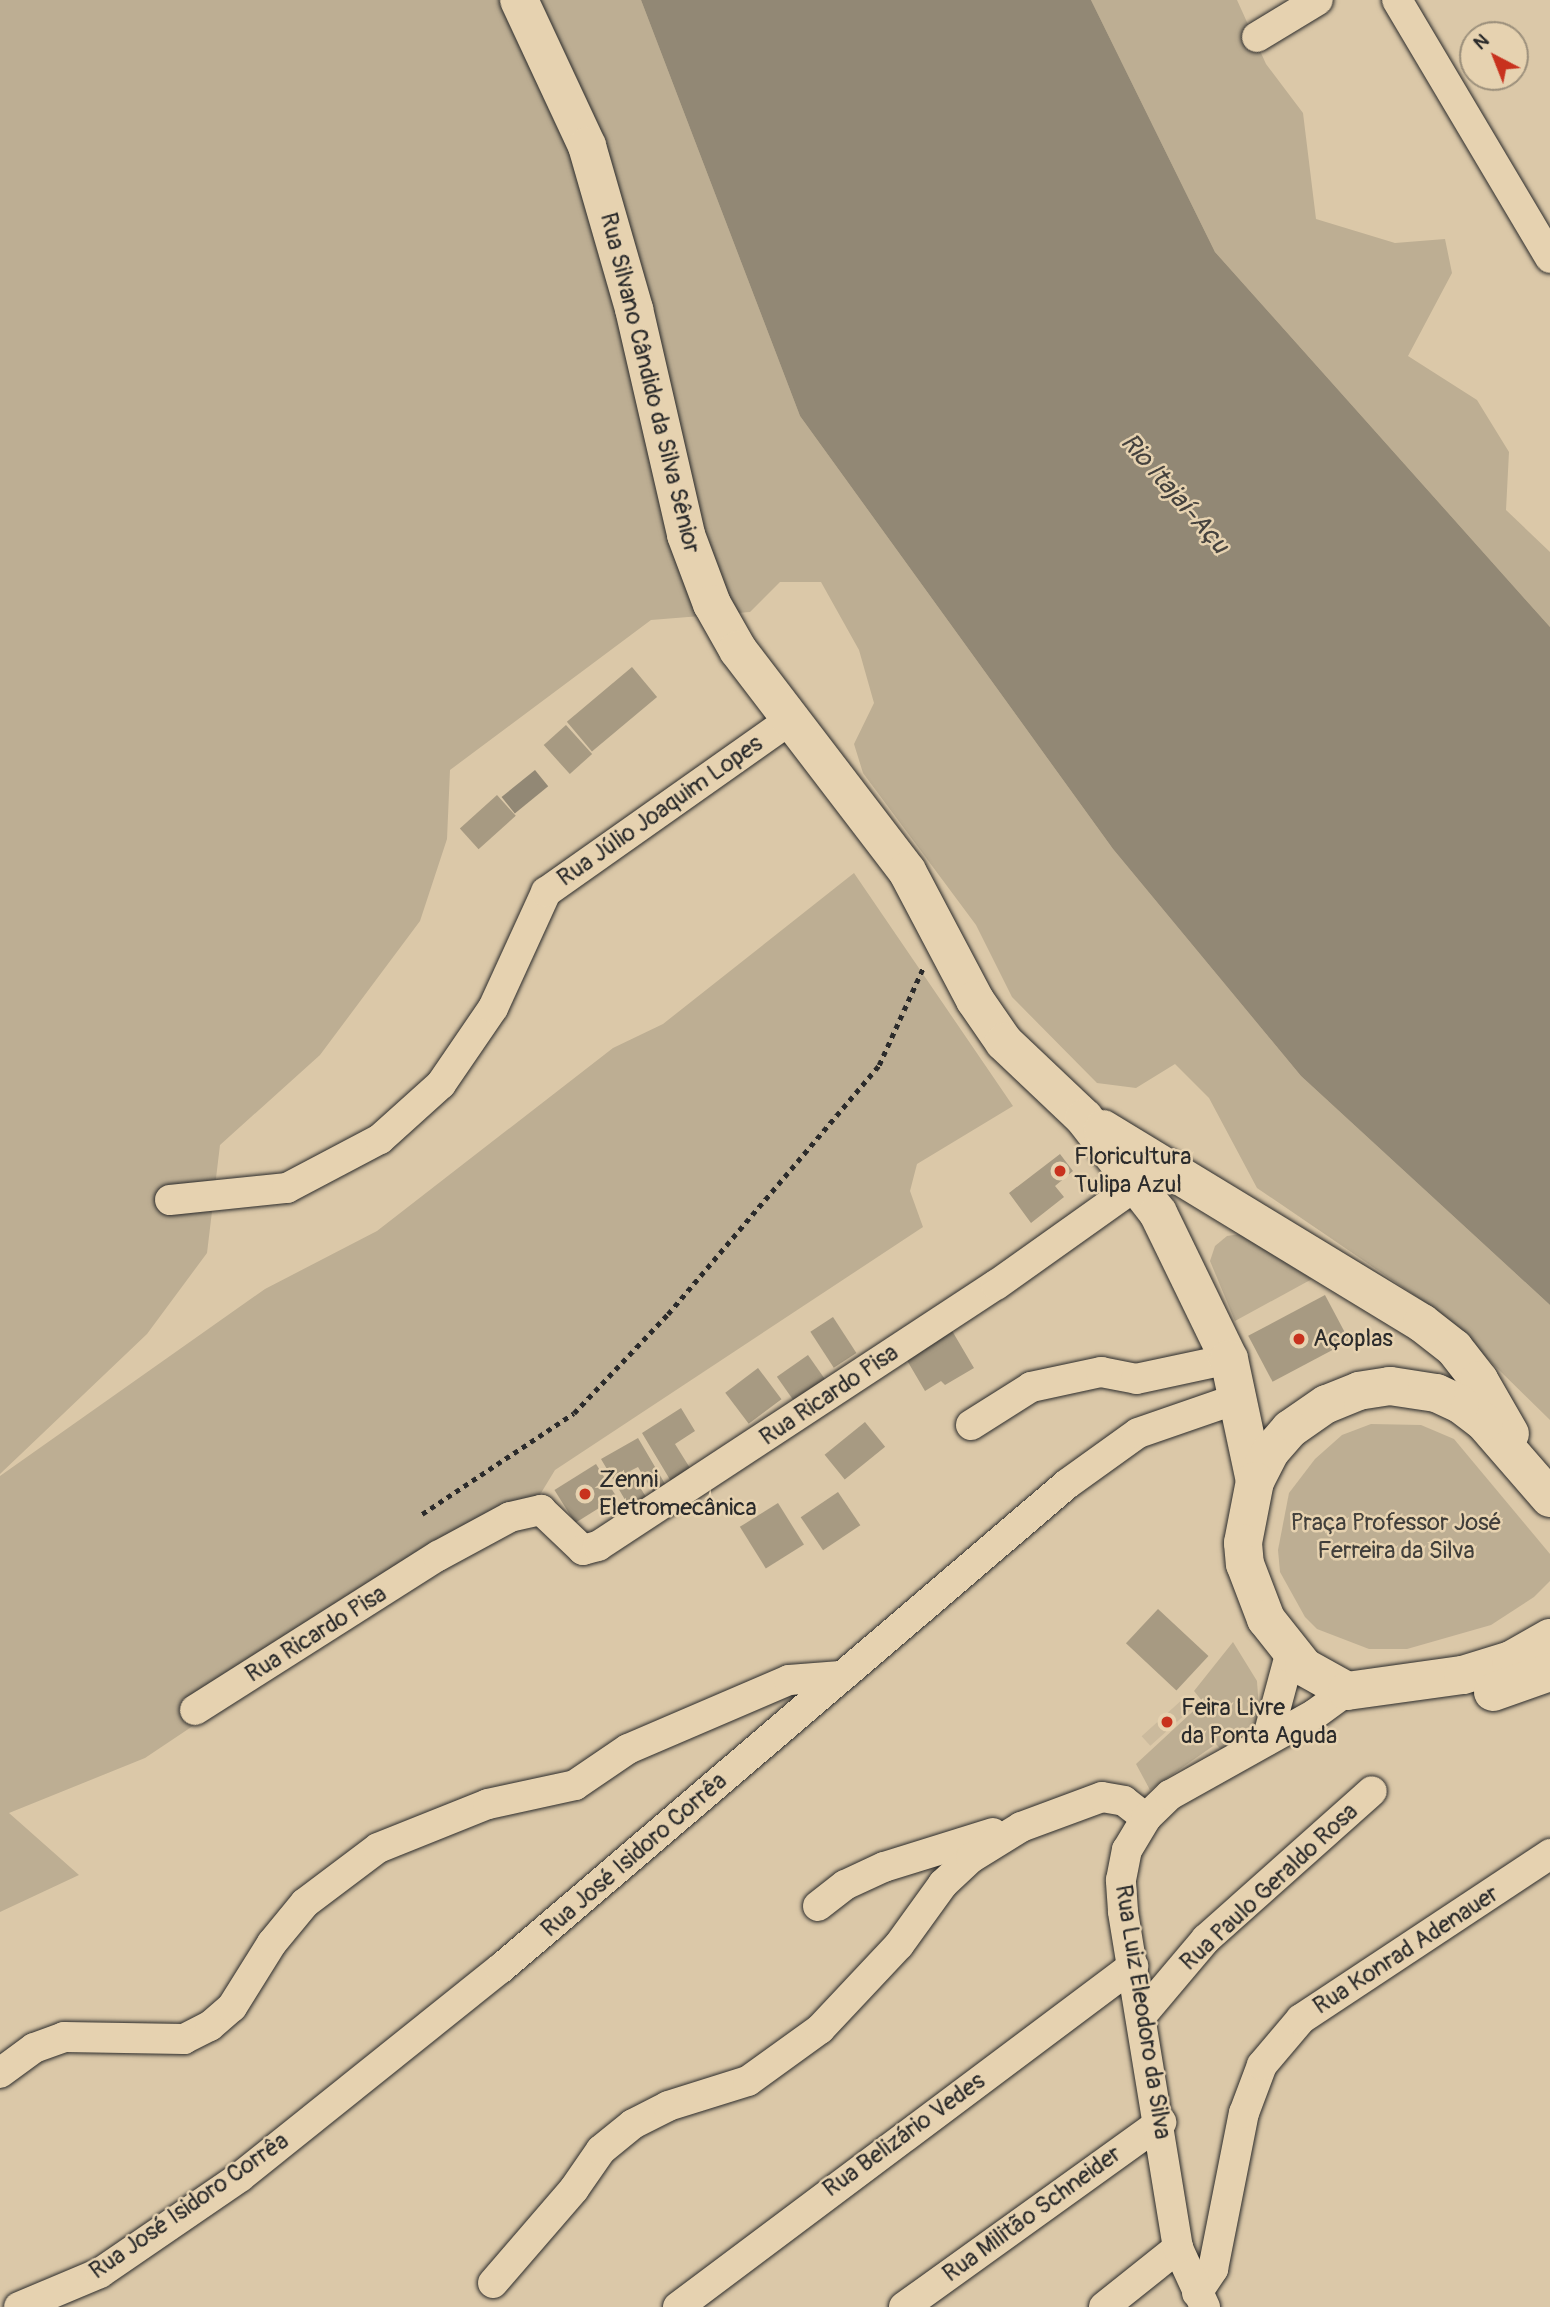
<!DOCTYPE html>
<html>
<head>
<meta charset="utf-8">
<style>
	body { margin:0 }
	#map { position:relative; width:1550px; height:2307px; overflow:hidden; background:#dbc8a8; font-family:Pangolin,sans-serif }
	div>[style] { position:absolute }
	.built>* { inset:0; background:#cbba9d; transform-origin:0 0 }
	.green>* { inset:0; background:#bdae93 }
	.water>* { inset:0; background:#928875; transform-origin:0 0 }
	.building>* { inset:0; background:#a79a82; transform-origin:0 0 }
	.path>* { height:4.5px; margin-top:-2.25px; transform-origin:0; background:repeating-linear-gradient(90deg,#2b2b2b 0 5px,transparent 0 10px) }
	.roads { filter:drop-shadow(0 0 2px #2b2b2b) drop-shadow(0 0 2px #2b2b2b) }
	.minor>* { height:30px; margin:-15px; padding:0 15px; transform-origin:15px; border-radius:15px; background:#e6d2b0 }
	.major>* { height:38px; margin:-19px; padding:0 19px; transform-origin:19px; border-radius:19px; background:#e6d2b0 }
	.dots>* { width:19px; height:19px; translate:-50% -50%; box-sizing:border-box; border:4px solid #e6d2b0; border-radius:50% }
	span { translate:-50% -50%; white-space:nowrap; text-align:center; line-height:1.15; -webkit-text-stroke:5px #e6d2b0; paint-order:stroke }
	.street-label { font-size:24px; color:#2b2b2b }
	.poi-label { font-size:24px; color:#2b2b2b }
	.left { translate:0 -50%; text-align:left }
	.park-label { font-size:24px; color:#413f3b }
	.water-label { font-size:26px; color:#45423e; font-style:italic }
	.north { position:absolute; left:1459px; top:21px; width:70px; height:70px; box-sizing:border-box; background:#e6d2b0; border:2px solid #9b8f7b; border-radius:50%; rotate:318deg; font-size:19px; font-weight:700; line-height:28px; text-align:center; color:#2b2b2b }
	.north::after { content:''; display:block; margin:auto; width:24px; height:32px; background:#c8321e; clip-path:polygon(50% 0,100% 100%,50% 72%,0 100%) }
</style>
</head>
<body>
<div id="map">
	<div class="built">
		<i style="left:1184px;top:1698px;width:13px;height:57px;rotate:48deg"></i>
	</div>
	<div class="green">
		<i style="clip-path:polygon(0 0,641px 0,800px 416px,1113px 849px,1301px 1076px,1550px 1305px,1550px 1420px,1442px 1314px,1257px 1188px,1209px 1098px,1175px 1064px,1136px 1088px,1097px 1083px,1012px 997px,976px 925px,863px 773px,854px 744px,874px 703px,859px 650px,821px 582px,780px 582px,750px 612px,651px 620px,450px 770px,447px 839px,420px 921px,320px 1055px,220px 1145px,207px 1253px,147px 1334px,0 1474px)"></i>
		<i style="clip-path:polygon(1091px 0,1237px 0,1266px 64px,1303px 113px,1316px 219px,1395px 243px,1445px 239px,1452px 273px,1408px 356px,1477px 400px,1509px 452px,1506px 510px,1550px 552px,1550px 627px,1215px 252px)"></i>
		<i style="clip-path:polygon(854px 873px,1013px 1106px,917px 1164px,910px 1191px,923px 1227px,555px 1470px,541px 1493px,145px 1758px,9px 1813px,79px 1875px,0 1912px,0 1476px,265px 1289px,377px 1231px,613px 1048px,663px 1024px)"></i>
		<i style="clip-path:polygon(1240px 1234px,1312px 1279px,1235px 1321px,1210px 1261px,1215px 1246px,1227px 1236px)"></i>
		<i style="clip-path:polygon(1371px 1424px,1421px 1425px,1454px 1439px,1550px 1554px,1550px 1581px,1534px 1597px,1491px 1625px,1407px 1649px,1369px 1649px,1317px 1629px,1305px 1617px,1280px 1572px,1278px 1550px,1289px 1493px,1315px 1459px,1342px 1435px)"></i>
		<i style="clip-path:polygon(1233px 1642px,1257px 1681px,1259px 1710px,1254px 1730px,1225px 1754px,1216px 1744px,1150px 1790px,1136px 1764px,1203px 1702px,1194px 1691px)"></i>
	</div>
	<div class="water">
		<i style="clip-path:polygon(641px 0,1091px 0,1215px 252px,1550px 627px,1550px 1305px,1301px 1076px,1113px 849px,800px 416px)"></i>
		<i style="left:535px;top:770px;width:21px;height:43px;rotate:51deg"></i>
	</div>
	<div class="building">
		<i style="left:632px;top:667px;width:39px;height:85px;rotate:50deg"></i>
		<i style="left:566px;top:725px;width:39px;height:30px;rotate:48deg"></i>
		<i style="left:497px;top:795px;width:28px;height:50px;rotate:48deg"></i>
		<i style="clip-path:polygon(1060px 1154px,1073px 1171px,1055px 1186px,1064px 1197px,1031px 1223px,1009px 1193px)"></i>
		<i style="left:1325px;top:1295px;width:52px;height:87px;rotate:62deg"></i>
		<i style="left:833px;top:1317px;width:43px;height:27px;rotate:57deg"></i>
		<i style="clip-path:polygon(951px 1329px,974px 1368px,945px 1385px,941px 1381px,925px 1391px,905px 1357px)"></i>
		<i style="left:808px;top:1355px;width:37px;height:38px;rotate:55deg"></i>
		<i style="left:758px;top:1368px;width:39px;height:41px;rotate:53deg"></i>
		<i style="clip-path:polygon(681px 1408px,695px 1431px,675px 1444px,695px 1476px,675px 1488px,642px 1433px)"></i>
		<i style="left:865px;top:1422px;width:32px;height:52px;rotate:51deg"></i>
		<i style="clip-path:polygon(638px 1438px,671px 1494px,659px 1502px,638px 1467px,630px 1471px,651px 1505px,634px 1515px,601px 1459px)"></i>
		<i style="left:596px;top:1464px;width:39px;height:49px;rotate:58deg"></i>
		<i style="left:838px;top:1492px;width:40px;height:45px;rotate:56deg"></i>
		<i style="left:778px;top:1503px;width:49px;height:45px;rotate:58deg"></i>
		<i style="left:1158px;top:1609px;width:69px;height:47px;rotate:43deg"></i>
	</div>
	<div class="path">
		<i style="left:422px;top:1514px;width:182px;rotate:-33.6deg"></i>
		<i style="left:574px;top:1413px;width:137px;rotate:-46.5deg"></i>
		<i style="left:668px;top:1314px;width:326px;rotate:-49.7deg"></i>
		<i style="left:879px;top:1065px;width:107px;rotate:-65.6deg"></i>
	</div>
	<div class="roads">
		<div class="minor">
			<i style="left:1397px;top:0;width:300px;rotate:59.3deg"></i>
			<i style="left:1257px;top:37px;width:71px;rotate:-31.2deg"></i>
			<i style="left:170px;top:1200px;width:118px;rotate:-5.9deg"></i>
			<i style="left:287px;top:1188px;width:105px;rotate:-27.8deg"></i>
			<i style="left:380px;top:1139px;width:82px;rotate:-42deg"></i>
			<i style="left:441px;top:1084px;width:92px;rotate:-55.6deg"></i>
			<i style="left:493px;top:1008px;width:128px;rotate:-65.4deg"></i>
			<i style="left:546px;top:892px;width:300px;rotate:-35.2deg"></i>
			<i style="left:971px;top:1425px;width:71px;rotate:-32.3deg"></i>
			<i style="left:1031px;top:1387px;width:72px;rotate:-12.1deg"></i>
			<i style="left:1101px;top:1372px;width:36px;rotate:11deg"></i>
			<i style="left:1136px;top:1379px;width:95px;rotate:-12.1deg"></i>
			<i style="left:195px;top:1710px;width:288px;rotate:-32.4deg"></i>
			<i style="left:438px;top:1556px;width:82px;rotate:-28.4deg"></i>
			<i style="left:510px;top:1517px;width:32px;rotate:-13deg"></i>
			<i style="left:541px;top:1510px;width:58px;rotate:43.6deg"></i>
			<i style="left:583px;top:1550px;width:16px;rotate:-15deg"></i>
			<i style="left:598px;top:1546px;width:476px;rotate:-33.3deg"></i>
			<i style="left:996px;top:1285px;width:174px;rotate:-35.4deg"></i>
			<i style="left:1267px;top:1740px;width:92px;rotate:-74.9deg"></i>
			<i style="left:818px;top:1906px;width:34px;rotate:-38deg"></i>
			<i style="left:845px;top:1885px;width:43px;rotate:-24.8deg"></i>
			<i style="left:884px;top:1867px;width:114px;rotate:-17.3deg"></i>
			<i style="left:1141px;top:2016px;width:101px;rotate:-49.8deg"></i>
			<i style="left:1206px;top:1939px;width:222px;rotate:-41.7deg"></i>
			<i style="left:0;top:2073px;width:42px;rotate:-36.3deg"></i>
			<i style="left:34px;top:2048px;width:32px;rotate:-20deg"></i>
			<i style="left:64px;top:2037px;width:120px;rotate:1deg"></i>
			<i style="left:184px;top:2039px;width:29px;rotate:-27deg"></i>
			<i style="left:210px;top:2026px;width:29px;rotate:-41deg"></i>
			<i style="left:232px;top:2007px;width:75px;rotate:-58deg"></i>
			<i style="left:272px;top:1943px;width:52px;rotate:-50.5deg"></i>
			<i style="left:305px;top:1903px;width:91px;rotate:-37deg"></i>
			<i style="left:378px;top:1848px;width:118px;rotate:-21.8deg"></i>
			<i style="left:488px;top:1804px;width:89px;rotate:-12.3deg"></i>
			<i style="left:575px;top:1785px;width:64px;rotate:-34.2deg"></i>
			<i style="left:628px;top:1749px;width:175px;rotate:-23.2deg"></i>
			<i style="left:789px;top:1680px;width:52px;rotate:-4.4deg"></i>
			<i style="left:493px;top:2283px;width:124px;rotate:-49.2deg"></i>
			<i style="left:574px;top:2189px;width:47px;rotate:-55.3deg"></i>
			<i style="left:601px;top:2150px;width:41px;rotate:-39.1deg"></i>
			<i style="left:633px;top:2124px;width:39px;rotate:-27deg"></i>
			<i style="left:668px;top:2106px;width:84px;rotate:-17.4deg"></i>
			<i style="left:748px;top:2081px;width:89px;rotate:-35.8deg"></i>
			<i style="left:820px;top:2029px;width:115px;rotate:-46.8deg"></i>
			<i style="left:899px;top:1945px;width:75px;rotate:-54.2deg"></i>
			<i style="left:943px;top:1884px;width:38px;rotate:-43deg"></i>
			<i style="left:971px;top:1858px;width:59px;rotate:-31.8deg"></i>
			<i style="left:1021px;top:1827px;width:86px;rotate:-20.3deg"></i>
			<i style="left:1102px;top:1797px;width:22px;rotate:10deg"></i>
			<i style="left:1124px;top:1801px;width:28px;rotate:38deg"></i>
			<i style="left:1197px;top:2293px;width:29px;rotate:-56deg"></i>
			<i style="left:1213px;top:2269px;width:159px;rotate:-78.8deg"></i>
			<i style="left:1244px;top:2113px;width:51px;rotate:-69.4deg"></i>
			<i style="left:1262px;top:2065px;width:60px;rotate:-49.7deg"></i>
			<i style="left:1301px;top:2019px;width:299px;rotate:-33.5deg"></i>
			<i style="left:19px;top:2307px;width:88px;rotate:-22.8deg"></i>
			<i style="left:100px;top:2273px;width:170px;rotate:-34.4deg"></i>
			<i style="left:240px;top:2177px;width:333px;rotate:-38.7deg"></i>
			<i style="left:500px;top:1969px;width:746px;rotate:-40.54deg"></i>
			<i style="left:1067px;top:1484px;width:87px;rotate:-35.7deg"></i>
			<i style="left:1138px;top:1433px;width:107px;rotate:-19.1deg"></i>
			<i style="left:678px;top:2307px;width:569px;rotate:-36.85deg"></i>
			<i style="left:904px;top:2307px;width:317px;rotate:-35.7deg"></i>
			<i style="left:1104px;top:2307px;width:95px;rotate:-38.6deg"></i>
			<i style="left:1205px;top:2307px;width:65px;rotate:-114.6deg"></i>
			<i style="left:1178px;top:2248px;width:341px;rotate:-99.3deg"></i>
			<i style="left:1123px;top:1911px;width:31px;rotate:-94deg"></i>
			<i style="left:1121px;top:1880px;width:31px;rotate:-79deg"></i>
			<i style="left:1127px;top:1850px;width:37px;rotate:-59deg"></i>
			<i style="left:1146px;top:1818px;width:33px;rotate:-44deg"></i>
			<i style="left:1170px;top:1795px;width:166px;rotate:-29.2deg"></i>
			<i style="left:1315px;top:1714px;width:39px;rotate:-36deg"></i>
		</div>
		<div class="major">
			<i style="left:519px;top:0;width:161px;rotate:65deg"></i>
			<i style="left:587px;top:146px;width:170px;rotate:73.9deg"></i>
			<i style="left:634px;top:309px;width:232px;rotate:77deg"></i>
			<i style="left:686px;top:535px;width:74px;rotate:69.4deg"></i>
			<i style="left:712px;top:604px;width:53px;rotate:60.5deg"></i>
			<i style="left:738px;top:650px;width:278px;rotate:52.6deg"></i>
			<i style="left:907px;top:871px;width:146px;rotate:62.2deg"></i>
			<i style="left:975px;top:1000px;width:51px;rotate:55.4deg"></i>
			<i style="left:1004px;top:1042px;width:110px;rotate:43.5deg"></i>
			<i style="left:1084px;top:1118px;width:120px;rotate:52.1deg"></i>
			<i style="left:1158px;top:1213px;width:162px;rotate:64.1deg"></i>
			<i style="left:1229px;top:1359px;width:125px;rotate:78deg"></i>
			<i style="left:1103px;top:1129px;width:373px;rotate:31.3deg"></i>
			<i style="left:1422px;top:1323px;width:41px;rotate:38deg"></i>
			<i style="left:1454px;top:1348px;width:41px;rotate:52deg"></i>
			<i style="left:1479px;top:1380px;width:62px;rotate:60.1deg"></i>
			<i style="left:1550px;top:1498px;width:101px;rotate:-131deg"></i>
			<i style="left:1484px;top:1422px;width:30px;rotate:-143deg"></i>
			<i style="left:1460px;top:1404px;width:26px;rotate:-155deg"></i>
			<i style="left:1436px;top:1393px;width:47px;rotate:-171.3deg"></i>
			<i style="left:1390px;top:1386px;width:31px;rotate:171deg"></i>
			<i style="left:1359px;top:1391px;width:35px;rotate:158deg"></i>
			<i style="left:1326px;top:1404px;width:44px;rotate:145.2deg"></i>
			<i style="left:1290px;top:1429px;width:30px;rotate:131deg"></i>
			<i style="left:1270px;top:1452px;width:33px;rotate:117deg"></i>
			<i style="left:1255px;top:1481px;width:63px;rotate:101deg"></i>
			<i style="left:1243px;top:1543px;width:21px;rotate:85deg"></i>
			<i style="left:1245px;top:1564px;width:59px;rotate:69.1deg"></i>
			<i style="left:1266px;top:1619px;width:61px;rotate:51.6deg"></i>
			<i style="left:1304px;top:1667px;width:49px;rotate:29.2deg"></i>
			<i style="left:1347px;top:1691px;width:117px;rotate:-7.9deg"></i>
			<i style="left:1463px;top:1675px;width:50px;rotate:-17.4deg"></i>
			<i style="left:1511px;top:1660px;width:45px;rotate:-29.4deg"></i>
			<i style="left:1493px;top:1692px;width:60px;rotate:-19.3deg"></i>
		</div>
	</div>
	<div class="dots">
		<i style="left:1060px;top:1171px;background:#c8321e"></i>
		<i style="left:1299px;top:1339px;background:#c8321e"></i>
		<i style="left:585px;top:1494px;background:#c8321e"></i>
		<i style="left:1167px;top:1722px;background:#c8321e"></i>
	</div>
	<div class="street-label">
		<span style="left:650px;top:383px;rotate:76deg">Rua Silvano Cândido da Silva Sênior</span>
		<span style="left:660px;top:811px;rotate:-35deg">Rua Júlio Joaquim Lopes</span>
		<span style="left:829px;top:1395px;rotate:-34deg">Rua Ricardo Pisa</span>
		<span style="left:316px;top:1634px;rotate:-32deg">Rua Ricardo Pisa</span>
		<span style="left:634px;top:1855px;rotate:-41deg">Rua José Isidoro Corrêa</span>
		<span style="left:1269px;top:1887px;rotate:-43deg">Rua Paulo Geraldo Rosa</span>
		<span style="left:1406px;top:1950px;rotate:-33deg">Rua Konrad Adenauer</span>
		<span style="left:1143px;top:2012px;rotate:81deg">Rua Luiz Eleodoro da Silva</span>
		<span style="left:904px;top:2135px;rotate:-36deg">Rua Belizário Vedes</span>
		<span style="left:189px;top:2206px;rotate:-35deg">Rua José Isidoro Corrêa</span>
		<span style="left:1032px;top:2214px;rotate:-36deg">Rua Militão Schneider</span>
	</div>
	<div class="poi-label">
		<span class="left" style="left:1074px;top:1171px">Floricultura<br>Tulipa Azul</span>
		<span class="left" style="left:1313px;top:1339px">Açoplas</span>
		<span class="left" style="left:599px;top:1494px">Zenni<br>Eletromecânica</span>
		<span class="left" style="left:1181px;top:1722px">Feira Livre<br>da Ponta Aguda</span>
	</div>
	<div class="park-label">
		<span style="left:1396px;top:1537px">Praça Professor José<br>Ferreira da Silva</span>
	</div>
	<div class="water-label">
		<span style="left:1174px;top:494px;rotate:49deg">Rio Itajaí-Açu</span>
	</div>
	<div class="north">N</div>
</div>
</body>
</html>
